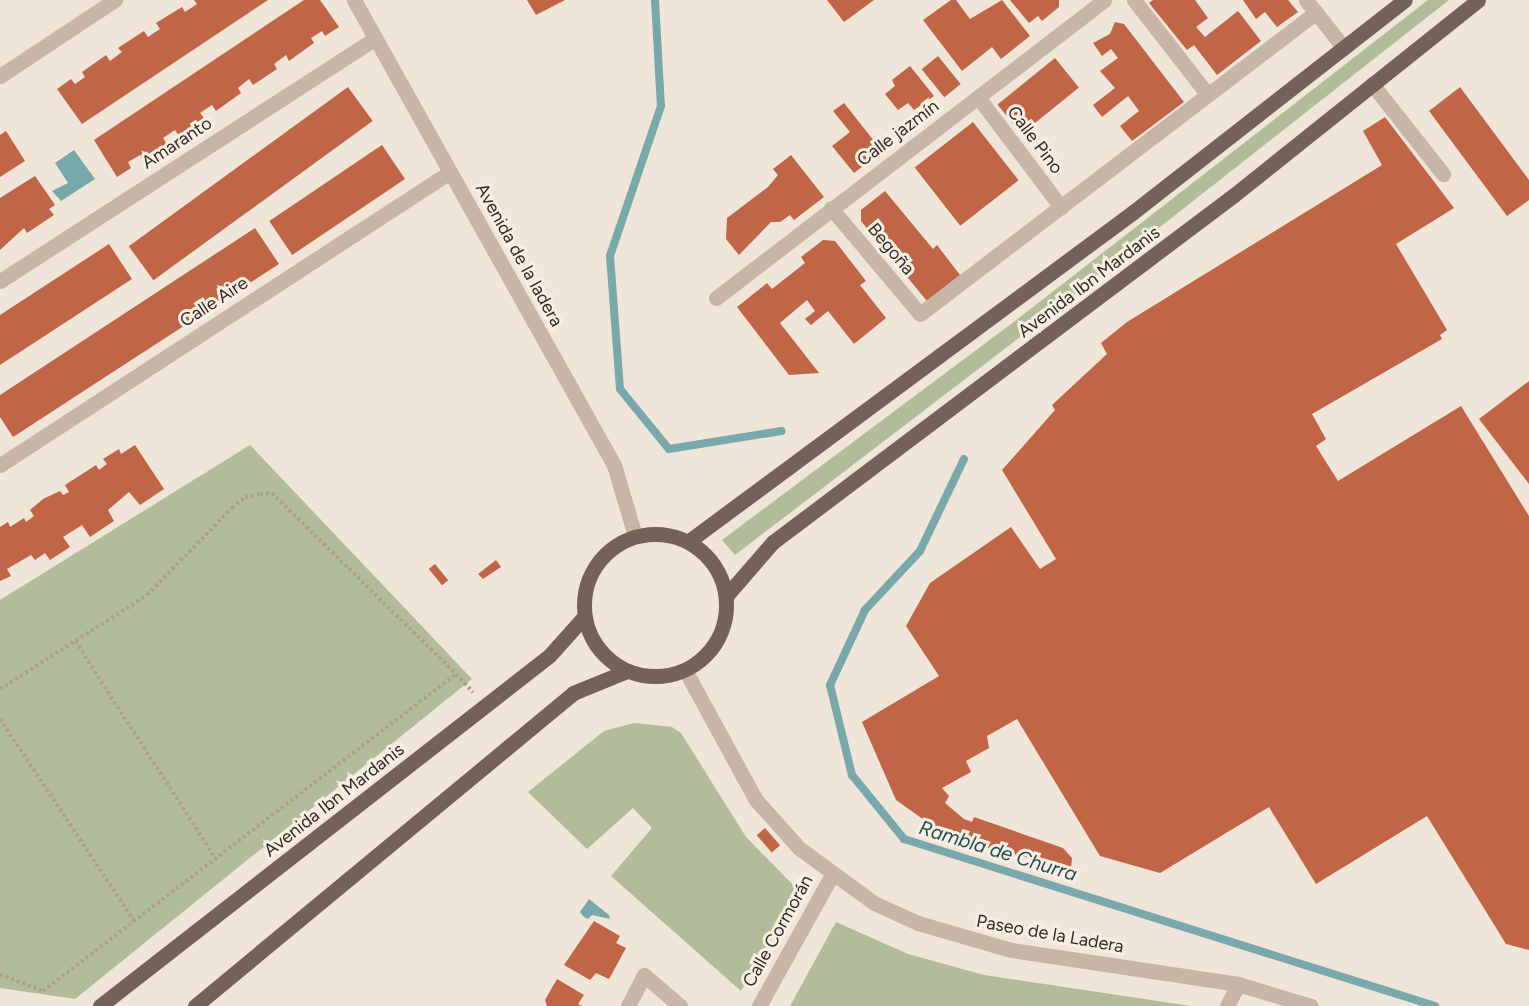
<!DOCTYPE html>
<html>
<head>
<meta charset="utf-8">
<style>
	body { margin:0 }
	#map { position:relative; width:1529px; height:1006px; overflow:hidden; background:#efe5d8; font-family:Figtree,sans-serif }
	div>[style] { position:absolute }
	.green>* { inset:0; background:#b1bd99 }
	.water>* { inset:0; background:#79a8ab }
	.stream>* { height:8px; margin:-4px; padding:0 4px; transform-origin:4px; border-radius:4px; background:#79a8ab }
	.building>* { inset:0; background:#c06546; transform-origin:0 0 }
	.path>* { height:4px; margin-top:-2px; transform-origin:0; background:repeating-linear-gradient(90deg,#b29f90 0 3px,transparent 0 6px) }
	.street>* { height:15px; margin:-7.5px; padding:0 7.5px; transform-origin:7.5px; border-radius:7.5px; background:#c7b5a5 }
	.primary>* { height:15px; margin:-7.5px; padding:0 7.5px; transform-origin:7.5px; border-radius:7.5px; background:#746158 }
	.primary>.ring { margin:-7.5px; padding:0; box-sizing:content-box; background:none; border:15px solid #746158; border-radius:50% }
	span { translate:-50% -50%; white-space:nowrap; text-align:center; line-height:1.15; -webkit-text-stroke:6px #f8efe4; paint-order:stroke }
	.street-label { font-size:18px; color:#332a26 }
	.water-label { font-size:20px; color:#1e4e52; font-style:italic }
</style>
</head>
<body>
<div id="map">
	<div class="green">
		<i style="clip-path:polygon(1428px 0,1449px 0,1011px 344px,735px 555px,722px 540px,1015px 321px)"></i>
		<i style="clip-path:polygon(250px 445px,472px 679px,75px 999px,0 988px,0 600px)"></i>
		<i style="clip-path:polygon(634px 723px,672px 727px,681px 733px,746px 837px,794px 886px,794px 899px,741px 991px,611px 876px,652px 828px,633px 808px,587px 849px,528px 792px,604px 731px)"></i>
		<i style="clip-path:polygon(836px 922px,908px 954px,984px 975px,1191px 1006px,790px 1006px)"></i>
	</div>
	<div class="water">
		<i style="clip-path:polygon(74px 150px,95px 179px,61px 201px,52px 191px,68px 183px,55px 163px)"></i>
		<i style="clip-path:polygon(589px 899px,609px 915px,610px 919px,592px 915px,588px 919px,584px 917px,580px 912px)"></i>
	</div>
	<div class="stream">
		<i style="left:655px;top:0;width:106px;rotate:86.8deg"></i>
		<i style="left:661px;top:106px;width:158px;rotate:108.8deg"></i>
		<i style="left:610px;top:256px;width:133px;rotate:85.7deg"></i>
		<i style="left:620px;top:389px;width:77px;rotate:50.8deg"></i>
		<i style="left:669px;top:449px;width:114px;rotate:-9.1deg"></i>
		<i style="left:964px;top:459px;width:102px;rotate:115.6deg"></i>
		<i style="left:920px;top:551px;width:81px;rotate:133deg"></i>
		<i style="left:865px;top:610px;width:83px;rotate:115deg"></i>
		<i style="left:830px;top:685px;width:93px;rotate:76.3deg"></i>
		<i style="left:852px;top:775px;width:82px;rotate:50.9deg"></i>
		<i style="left:904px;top:839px;width:557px;rotate:17.46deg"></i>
	</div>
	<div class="building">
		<i style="clip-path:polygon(194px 0,268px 0,82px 124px,57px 89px,71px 79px,75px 84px,85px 77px,82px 72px,106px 55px,110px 61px,122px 52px,118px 48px,144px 31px,148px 37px,160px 29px,156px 23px,182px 7px,185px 12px,197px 4px)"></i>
		<i style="clip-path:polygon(304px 0,320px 0,339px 27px,325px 36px,322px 31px,311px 38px,314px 43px,289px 61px,286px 55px,274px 64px,277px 69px,253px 85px,249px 79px,238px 88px,241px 93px,216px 111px,212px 105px,200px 113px,204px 118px,179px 136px,175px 130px,163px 138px,167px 144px,143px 160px,140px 155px,128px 162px,131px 168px,117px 177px,94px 140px)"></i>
		<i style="clip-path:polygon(527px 0,565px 0,536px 15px)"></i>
		<i style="clip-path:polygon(827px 0,874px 0,844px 22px)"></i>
		<i style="clip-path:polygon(951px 0,956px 0,970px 19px,1002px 0,1030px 36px,1001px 59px,992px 47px,962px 71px,923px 20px)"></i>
		<i style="clip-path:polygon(1010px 0,1059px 0,1059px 7px,1042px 21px,1038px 16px,1029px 23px)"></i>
		<i style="clip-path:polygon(1153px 0,1195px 0,1208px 18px,1196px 27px,1205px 37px,1238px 11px,1261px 41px,1217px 75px,1194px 45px,1187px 50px,1149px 3px)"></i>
		<i style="clip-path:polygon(1243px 0,1288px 0,1298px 12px,1277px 27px,1265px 12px,1256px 19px)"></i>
		<i style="clip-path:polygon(1115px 22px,1124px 24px,1184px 102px,1132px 141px,1120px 126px,1139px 111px,1128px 96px,1102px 117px,1093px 105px,1115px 88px,1100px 71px,1118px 58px,1111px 49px,1102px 56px,1093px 43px,1110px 34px)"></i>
		<i style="left:938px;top:56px;width:36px;height:21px;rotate:51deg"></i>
		<i style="left:1055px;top:58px;width:38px;height:74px;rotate:51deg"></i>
		<i style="clip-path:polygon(910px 66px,934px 96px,914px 110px,908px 103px,898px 110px,885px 94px,895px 86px,892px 80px)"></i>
		<i style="left:348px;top:87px;width:42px;height:271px;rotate:54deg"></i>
		<i style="clip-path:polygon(1460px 87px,1529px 180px,1529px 200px,1507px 216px,1429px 111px)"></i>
		<i style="clip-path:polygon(844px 103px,882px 151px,854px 173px,832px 146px,850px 132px,833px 111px)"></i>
		<i style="clip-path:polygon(1385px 117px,1454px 208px,1396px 244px,1447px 330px,1440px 335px,1442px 339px,1312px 414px,1326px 439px,1316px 446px,1338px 481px,1461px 406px,1529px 516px,1529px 950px,1506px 944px,1427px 816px,1316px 884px,1269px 807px,1160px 873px,1100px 856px,1017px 719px,987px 736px,989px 748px,966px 761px,971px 772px,942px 788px,949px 796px,945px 803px,964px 819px,972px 822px,974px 817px,1063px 848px,1072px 858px,1071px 868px,951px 839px,896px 800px,862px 722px,939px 676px,906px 626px,930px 583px,1011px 527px,1040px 569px,1056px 559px,1002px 470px,1055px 410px,1052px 405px,1107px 354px,1101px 343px,1127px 322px,1382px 165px,1363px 131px)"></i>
		<i style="left:973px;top:122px;width:74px;height:74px;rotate:52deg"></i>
		<i style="clip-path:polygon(6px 131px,25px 161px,0 177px,0 135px)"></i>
		<i style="left:382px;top:145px;width:41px;height:136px;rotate:56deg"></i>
		<i style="clip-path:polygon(791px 155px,824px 197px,794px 220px,790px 215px,780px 222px,771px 222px,739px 255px,726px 239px,727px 218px,768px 187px,778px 175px,773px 169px)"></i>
		<i style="clip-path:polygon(35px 176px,55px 205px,49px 209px,54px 215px,27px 233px,24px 228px,0 250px,0 198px)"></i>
		<i style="clip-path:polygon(885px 191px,933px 249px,937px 245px,960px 275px,927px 301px,861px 221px,861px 210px)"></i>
		<i style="clip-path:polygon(255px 228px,279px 264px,13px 437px,0 417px,0 395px)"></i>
		<i style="clip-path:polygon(823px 240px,835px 241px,866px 281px,860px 285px,886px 318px,854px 344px,828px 311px,811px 325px,805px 319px,815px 311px,807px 300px,780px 323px,819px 373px,789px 375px,737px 307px,767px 283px,772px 289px,805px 263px,801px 257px)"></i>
		<i style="clip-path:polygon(109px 244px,132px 279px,0 365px,0 315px)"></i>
		<i style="clip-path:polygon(1529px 381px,1529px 484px,1479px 419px)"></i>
		<i style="clip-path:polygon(135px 445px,164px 489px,140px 505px,129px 492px,108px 510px,114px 521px,90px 537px,82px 525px,63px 537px,70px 547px,50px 560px,45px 553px,35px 560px,31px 555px,7px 569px,11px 576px,0 581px,0 527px,8px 522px,10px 527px,24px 518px,26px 522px,34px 516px,30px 510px,43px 499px,60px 491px,63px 495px,69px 492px,65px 485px,96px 465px,99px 470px,107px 464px,103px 459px,119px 449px,121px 454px)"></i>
		<i style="clip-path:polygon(496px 560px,501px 567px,483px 579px,478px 574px)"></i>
		<i style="left:435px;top:564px;width:21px;height:8px;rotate:51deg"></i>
		<i style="left:765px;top:828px;width:23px;height:11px;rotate:49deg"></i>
		<i style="clip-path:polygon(594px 921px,620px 936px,616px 943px,626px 948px,609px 979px,596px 973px,590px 980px,564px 965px)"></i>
		<i style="clip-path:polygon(557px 979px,584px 995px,578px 1004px,582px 1006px,547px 1006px,545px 1000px)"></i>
	</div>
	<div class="path">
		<i style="left:75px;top:641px;width:260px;rotate:57.1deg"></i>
		<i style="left:0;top:689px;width:174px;rotate:-32.6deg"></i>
		<i style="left:147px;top:595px;width:122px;rotate:-45.7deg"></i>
		<i style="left:232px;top:508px;width:17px;rotate:-40deg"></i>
		<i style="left:245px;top:497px;width:15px;rotate:-11deg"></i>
		<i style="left:260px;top:494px;width:12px;rotate:-5deg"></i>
		<i style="left:272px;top:493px;width:258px;rotate:44.5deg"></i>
		<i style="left:0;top:719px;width:242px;rotate:56.4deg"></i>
		<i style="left:0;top:974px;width:46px;rotate:21.6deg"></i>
		<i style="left:43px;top:991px;width:521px;rotate:-37.51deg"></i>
		<i style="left:456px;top:674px;width:25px;rotate:47deg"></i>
	</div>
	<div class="street">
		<i style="left:354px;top:0;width:533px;rotate:60.79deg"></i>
		<i style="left:614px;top:465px;width:74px;rotate:73.5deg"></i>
		<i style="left:1134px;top:0;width:120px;rotate:52.1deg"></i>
		<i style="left:1306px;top:0;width:61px;rotate:51.6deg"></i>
		<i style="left:0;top:76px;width:138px;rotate:-33.5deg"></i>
		<i style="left:1372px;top:84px;width:115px;rotate:51.7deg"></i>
		<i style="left:978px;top:97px;width:138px;rotate:53deg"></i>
		<i style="left:831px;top:208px;width:138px;rotate:50deg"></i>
		<i style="left:920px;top:314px;width:498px;rotate:-37.3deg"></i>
		<i style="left:0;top:281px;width:447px;rotate:-32.9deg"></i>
		<i style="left:716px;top:298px;width:489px;rotate:-37.5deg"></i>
		<i style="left:0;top:465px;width:537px;rotate:-33.07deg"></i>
		<i style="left:685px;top:670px;width:148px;rotate:61.4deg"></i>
		<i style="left:756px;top:800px;width:64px;rotate:48.1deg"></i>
		<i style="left:799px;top:848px;width:93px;rotate:36.3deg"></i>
		<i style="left:874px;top:903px;width:48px;rotate:24.4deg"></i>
		<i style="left:918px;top:923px;width:97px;rotate:16.2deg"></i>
		<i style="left:1011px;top:950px;width:230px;rotate:8.5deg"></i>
		<i style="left:1238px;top:984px;width:76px;rotate:16.8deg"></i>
		<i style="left:628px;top:1006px;width:35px;rotate:-63deg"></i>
		<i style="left:644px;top:975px;width:48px;rotate:40.7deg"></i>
		<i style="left:759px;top:1006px;width:150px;rotate:-60.9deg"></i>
		<i style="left:1227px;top:1006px;width:25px;rotate:-63deg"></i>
	</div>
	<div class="primary">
		<i class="ring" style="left:584px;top:534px;width:127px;height:127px"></i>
		<i style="left:689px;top:541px;width:551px;rotate:-36.52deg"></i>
		<i style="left:1132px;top:213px;width:346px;rotate:-38deg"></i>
		<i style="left:726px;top:596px;width:72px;rotate:-49deg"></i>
		<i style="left:773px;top:542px;width:577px;rotate:-36.97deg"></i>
		<i style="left:1234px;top:195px;width:312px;rotate:-38.6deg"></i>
		<i style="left:100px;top:1006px;width:569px;rotate:-37.94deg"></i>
		<i style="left:549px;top:656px;width:52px;rotate:-48.1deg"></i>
		<i style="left:195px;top:1006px;width:491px;rotate:-39.6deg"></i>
		<i style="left:573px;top:693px;width:58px;rotate:-22.2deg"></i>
	</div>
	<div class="street-label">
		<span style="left:898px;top:133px;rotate:-37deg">Calle jazmín</span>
		<span style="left:1035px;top:140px;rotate:53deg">Calle Pino</span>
		<span style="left:177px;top:143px;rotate:-33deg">Amaranto</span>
		<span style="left:891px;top:249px;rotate:50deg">Begoña</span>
		<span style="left:519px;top:255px;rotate:61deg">Avenida de la ladera</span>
		<span style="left:1089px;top:282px;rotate:-37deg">Avenida Ibn Mardanis</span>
		<span style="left:214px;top:302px;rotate:-33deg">Calle Aire</span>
		<span style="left:334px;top:800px;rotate:-38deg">Avenida Ibn Mardanis</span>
		<span style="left:778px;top:931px;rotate:-61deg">Calle Cormorán</span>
		<span style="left:1050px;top:934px;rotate:10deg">Paseo de la Ladera</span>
	</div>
	<div class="water-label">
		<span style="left:998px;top:851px;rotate:17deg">Rambla de Churra</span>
	</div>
</div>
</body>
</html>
